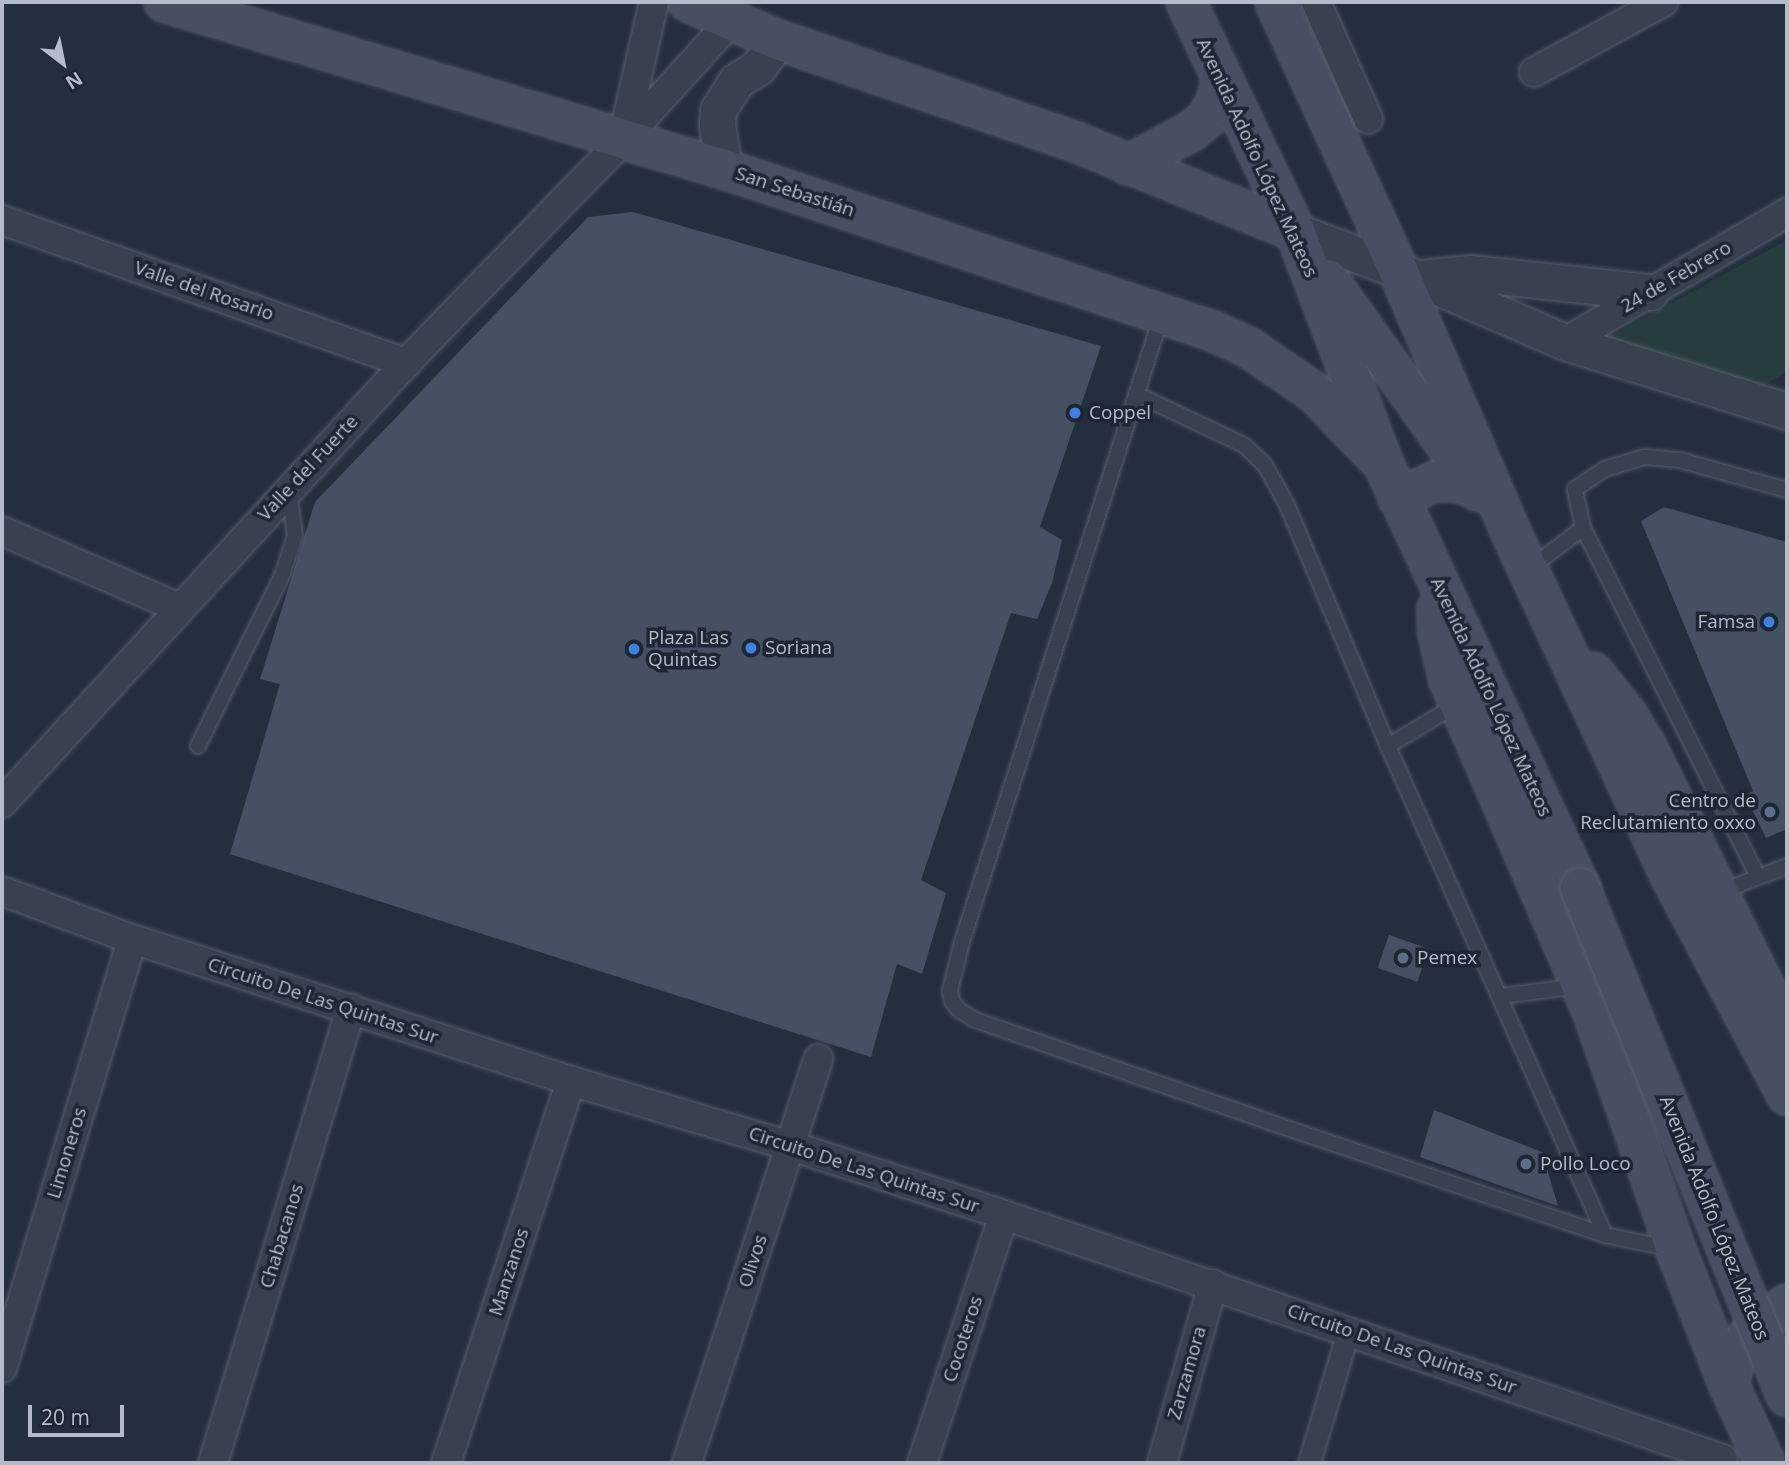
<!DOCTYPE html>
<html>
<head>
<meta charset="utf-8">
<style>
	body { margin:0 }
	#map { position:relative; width:1789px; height:1465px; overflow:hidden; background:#242f3e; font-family:"Open Sans",sans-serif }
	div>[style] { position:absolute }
	.green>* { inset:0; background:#263c3f }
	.building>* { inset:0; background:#455162; transform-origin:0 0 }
	.roads { filter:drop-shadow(0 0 2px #565f6c) drop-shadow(0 0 2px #565f6c) }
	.service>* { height:14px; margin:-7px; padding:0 7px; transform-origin:7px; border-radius:7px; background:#38414e }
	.pedestrian>* { height:21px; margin:-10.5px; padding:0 10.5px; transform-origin:10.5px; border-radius:10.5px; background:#38414e }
	.minor>* { height:28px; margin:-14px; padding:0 14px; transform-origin:14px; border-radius:14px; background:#38414e }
	.tertiary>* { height:35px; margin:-17.5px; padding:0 17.5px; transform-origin:17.5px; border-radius:17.5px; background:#38414e }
	.secondary>* { height:38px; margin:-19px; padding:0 19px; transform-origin:19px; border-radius:19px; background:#465061 }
	.bridges { filter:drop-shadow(0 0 2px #565f6c) drop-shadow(0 0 2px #565f6c) }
	.secondary-bridge>* { height:38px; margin:-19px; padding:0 19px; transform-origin:19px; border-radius:19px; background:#465061 }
	.dots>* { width:19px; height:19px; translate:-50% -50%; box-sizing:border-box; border:4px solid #1d2633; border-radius:50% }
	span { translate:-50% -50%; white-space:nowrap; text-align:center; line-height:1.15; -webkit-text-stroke:7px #1d2633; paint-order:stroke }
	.street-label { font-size:19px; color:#b4bcc9 }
	.poi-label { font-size:19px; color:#b4bcc9 }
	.left { translate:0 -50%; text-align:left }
	.right { translate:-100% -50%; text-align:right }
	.frame { position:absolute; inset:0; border:4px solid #b4bcc9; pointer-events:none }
	.north { position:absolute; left:28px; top:28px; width:70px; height:70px; -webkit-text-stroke:5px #1d2633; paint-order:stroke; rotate:148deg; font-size:19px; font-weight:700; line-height:28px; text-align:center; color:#b4bcc9 }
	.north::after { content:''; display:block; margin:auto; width:24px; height:32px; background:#b4bcc9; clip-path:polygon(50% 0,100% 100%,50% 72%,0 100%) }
	.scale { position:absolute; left:28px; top:1405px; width:96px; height:32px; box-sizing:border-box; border:4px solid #b4bcc9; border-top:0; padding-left:9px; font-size:21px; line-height:24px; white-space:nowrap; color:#b4bcc9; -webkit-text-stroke:5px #1d2633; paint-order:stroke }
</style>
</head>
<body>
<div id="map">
	<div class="green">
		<i style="clip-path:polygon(1787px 240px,1787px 372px,1759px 388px,1600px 342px)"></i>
	</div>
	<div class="building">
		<i style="clip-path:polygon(633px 212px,1101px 346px,1040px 527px,1062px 540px,1052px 583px,1037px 619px,1011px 613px,921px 880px,946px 893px,922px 974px,897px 964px,871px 1057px,230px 854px,280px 684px,260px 679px,315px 502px,588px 217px)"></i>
		<i style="clip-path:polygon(1664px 507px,1787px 542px,1787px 829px,1766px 838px,1745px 795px,1753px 791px,1641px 521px)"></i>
		<i style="left:1389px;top:935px;width:42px;height:35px;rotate:19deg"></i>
		<i style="clip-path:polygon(1434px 1110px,1542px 1152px,1558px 1206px,1420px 1157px)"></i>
	</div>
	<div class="roads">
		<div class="service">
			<i style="left:1162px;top:314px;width:659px;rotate:107.67deg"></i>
			<i style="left:962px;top:942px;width:50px;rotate:103.8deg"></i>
			<i style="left:950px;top:991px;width:10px;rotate:79deg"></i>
			<i style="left:952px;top:1001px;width:11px;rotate:52deg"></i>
			<i style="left:959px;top:1010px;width:19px;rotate:32deg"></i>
			<i style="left:975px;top:1020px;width:318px;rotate:19.1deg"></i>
			<i style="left:1275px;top:1124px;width:348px;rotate:18.6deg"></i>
			<i style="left:1605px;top:1235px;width:69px;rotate:11.6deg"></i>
			<i style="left:1136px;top:394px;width:119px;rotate:25.3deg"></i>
			<i style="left:1244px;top:445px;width:29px;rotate:44deg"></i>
			<i style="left:1265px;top:465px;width:46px;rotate:61.2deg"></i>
			<i style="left:1287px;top:505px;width:261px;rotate:67.3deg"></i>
			<i style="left:1388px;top:746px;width:535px;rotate:66.07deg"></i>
			<i style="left:1529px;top:569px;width:68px;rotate:-37.2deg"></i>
			<i style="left:198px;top:746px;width:193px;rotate:-63.8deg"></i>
			<i style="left:283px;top:573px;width:39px;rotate:-72deg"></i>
			<i style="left:295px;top:536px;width:45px;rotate:-97.6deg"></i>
			<i style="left:1388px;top:746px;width:82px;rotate:-31deg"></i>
			<i style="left:1758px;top:877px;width:390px;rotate:-116.6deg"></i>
			<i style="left:1583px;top:528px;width:40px;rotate:-102deg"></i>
			<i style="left:1575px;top:489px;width:36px;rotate:-34deg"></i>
			<i style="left:1605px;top:469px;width:41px;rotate:-17.1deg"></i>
			<i style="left:1644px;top:457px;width:36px;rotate:5deg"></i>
			<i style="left:1680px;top:460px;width:111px;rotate:15.7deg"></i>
			<i style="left:1720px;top:892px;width:72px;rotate:-21.2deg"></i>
			<i style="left:1501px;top:996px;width:80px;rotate:-7.2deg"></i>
		</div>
		<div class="pedestrian">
			<i style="left:1309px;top:1463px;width:138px;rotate:-73.5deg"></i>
		</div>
		<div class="minor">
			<i style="left:1316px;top:2px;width:128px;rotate:66deg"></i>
			<i style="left:1534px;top:72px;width:147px;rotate:-28.5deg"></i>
			<i style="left:623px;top:138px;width:139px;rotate:-77.2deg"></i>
			<i style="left:2px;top:220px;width:429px;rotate:19.5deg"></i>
			<i style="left:1565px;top:342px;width:257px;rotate:-30.2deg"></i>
			<i style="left:2px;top:531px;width:193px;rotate:23.5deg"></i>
			<i style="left:2px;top:803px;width:597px;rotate:-47.44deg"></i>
			<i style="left:406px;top:363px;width:310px;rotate:-45.8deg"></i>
			<i style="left:622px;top:141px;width:161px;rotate:-47.8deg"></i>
			<i style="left:2px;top:891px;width:139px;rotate:20.3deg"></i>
			<i style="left:132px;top:939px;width:461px;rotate:17.9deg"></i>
			<i style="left:571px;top:1081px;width:229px;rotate:16.5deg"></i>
			<i style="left:791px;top:1146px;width:224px;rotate:17.9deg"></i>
			<i style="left:1004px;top:1215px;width:759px;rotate:18.75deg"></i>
			<i style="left:2px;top:1368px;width:448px;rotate:-73.1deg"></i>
			<i style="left:213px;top:1463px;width:475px;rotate:-73.1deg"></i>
			<i style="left:446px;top:1463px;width:402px;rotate:-71.9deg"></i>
			<i style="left:687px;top:1463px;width:425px;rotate:-72deg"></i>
			<i style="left:922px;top:1463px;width:261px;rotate:-71.7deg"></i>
			<i style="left:1162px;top:1463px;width:186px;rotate:-74.1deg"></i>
		</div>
		<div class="tertiary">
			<i style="left:724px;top:169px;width:45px;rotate:-99deg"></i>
			<i style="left:717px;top:125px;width:15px;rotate:-86deg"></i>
			<i style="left:718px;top:110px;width:34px;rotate:-58deg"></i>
			<i style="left:736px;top:81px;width:26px;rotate:-32deg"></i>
			<i style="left:758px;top:67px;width:34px;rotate:-53deg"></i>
			<i style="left:1295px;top:231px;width:110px;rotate:20.7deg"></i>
			<i style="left:1398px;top:270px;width:182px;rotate:23.3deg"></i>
			<i style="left:1565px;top:342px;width:232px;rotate:17.3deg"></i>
			<i style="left:1420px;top:278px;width:51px;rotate:-5.6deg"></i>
			<i style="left:1471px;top:273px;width:180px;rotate:6.1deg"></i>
		</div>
		<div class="secondary">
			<i style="left:164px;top:2px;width:584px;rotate:16.61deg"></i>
			<i style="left:724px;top:169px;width:515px;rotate:18.33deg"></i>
			<i style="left:1213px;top:331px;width:38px;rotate:25deg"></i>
			<i style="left:1248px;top:347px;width:81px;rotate:34.5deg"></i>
			<i style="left:1315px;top:393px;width:100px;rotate:46.2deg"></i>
			<i style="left:688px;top:2px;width:98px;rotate:22.9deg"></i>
			<i style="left:778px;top:40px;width:317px;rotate:18.9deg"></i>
			<i style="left:1078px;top:143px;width:234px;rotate:22.1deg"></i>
			<i style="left:1186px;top:2px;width:254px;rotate:64.5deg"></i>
			<i style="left:1295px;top:231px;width:250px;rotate:69.2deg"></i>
			<i style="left:1384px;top:465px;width:466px;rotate:65.1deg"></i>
			<i style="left:1275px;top:2px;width:295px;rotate:65.3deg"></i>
			<i style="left:1398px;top:270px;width:293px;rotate:66.7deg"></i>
			<i style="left:1514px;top:539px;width:375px;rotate:65.1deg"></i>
			<i style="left:1672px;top:879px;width:245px;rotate:62deg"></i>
			<i style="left:1128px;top:165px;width:70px;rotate:-28deg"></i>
			<i style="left:1190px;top:132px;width:21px;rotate:-39deg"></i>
			<i style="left:1206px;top:119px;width:20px;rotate:-60deg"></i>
			<i style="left:1216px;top:102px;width:23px;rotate:-75deg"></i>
			<i style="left:1328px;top:279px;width:252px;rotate:54.5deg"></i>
			<i style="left:1398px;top:498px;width:42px;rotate:-24.1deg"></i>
			<i style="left:1436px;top:481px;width:27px;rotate:4deg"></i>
			<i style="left:1463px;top:483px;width:19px;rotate:28deg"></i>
			<i style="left:1437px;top:609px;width:24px;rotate:88deg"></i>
			<i style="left:1438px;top:633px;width:48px;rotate:76.8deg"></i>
			<i style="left:1449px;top:680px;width:363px;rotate:66.6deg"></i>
			<i style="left:1593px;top:1013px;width:251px;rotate:70.7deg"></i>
			<i style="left:1676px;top:1250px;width:145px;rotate:68.6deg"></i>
			<i style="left:1729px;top:1385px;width:86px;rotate:65.2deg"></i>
			<i style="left:1593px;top:672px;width:56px;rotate:51.5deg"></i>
			<i style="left:1628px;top:716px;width:35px;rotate:59deg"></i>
			<i style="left:1646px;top:746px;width:320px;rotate:63.8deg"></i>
			<i style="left:1729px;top:1385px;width:23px;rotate:-77deg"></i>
			<i style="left:1734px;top:1363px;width:29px;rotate:-63deg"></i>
			<i style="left:1747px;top:1337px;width:52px;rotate:-39.5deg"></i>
		</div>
	</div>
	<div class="bridges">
		<div class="secondary-bridge">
			<i style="left:1580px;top:888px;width:549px;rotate:67.87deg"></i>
		</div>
	</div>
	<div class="dots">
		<i style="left:1075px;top:413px;background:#3f7fe0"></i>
		<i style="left:1769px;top:622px;background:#3f7fe0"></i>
		<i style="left:751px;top:648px;background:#3f7fe0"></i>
		<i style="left:634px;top:649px;background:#3f7fe0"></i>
		<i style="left:1770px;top:812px;background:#5c6f8a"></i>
		<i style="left:1403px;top:958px;background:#5c6f8a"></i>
		<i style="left:1526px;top:1164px;background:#5c6f8a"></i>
	</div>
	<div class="street-label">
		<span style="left:1257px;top:158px;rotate:65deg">Avenida Adolfo López Mateos</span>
		<span style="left:795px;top:192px;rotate:18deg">San Sebastián</span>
		<span style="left:1676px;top:277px;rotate:-30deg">24 de Febrero</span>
		<span style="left:204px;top:291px;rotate:19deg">Valle del Rosario</span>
		<span style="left:308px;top:468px;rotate:-47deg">Valle del Fuerte</span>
		<span style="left:1491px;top:697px;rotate:65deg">Avenida Adolfo López Mateos</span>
		<span style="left:323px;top:1001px;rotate:18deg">Circuito De Las Quintas Sur</span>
		<span style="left:67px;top:1153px;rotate:-73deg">Limoneros</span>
		<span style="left:864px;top:1170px;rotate:18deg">Circuito De Las Quintas Sur</span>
		<span style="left:1714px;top:1218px;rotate:68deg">Avenida Adolfo López Mateos</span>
		<span style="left:282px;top:1236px;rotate:-73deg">Chabacanos</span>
		<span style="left:753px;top:1261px;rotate:-72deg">Olivos</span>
		<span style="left:509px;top:1272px;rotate:-72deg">Manzanos</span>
		<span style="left:963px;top:1339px;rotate:-72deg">Cocoteros</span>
		<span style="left:1402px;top:1349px;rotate:19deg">Circuito De Las Quintas Sur</span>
		<span style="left:1187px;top:1373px;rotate:-74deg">Zarzamora</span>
	</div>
	<div class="poi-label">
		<span class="left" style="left:1089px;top:413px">Coppel</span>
		<span class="right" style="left:1755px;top:622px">Famsa</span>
		<span class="left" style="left:648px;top:649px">Plaza Las<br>Quintas</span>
		<span class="left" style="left:765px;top:648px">Soriana</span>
		<span class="right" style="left:1756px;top:812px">Centro de<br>Reclutamiento oxxo</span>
		<span class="left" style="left:1417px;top:958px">Pemex</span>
		<span class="left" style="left:1540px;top:1164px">Pollo Loco</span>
	</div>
	<div class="frame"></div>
	<div class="north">N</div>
	<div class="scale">20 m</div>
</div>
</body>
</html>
